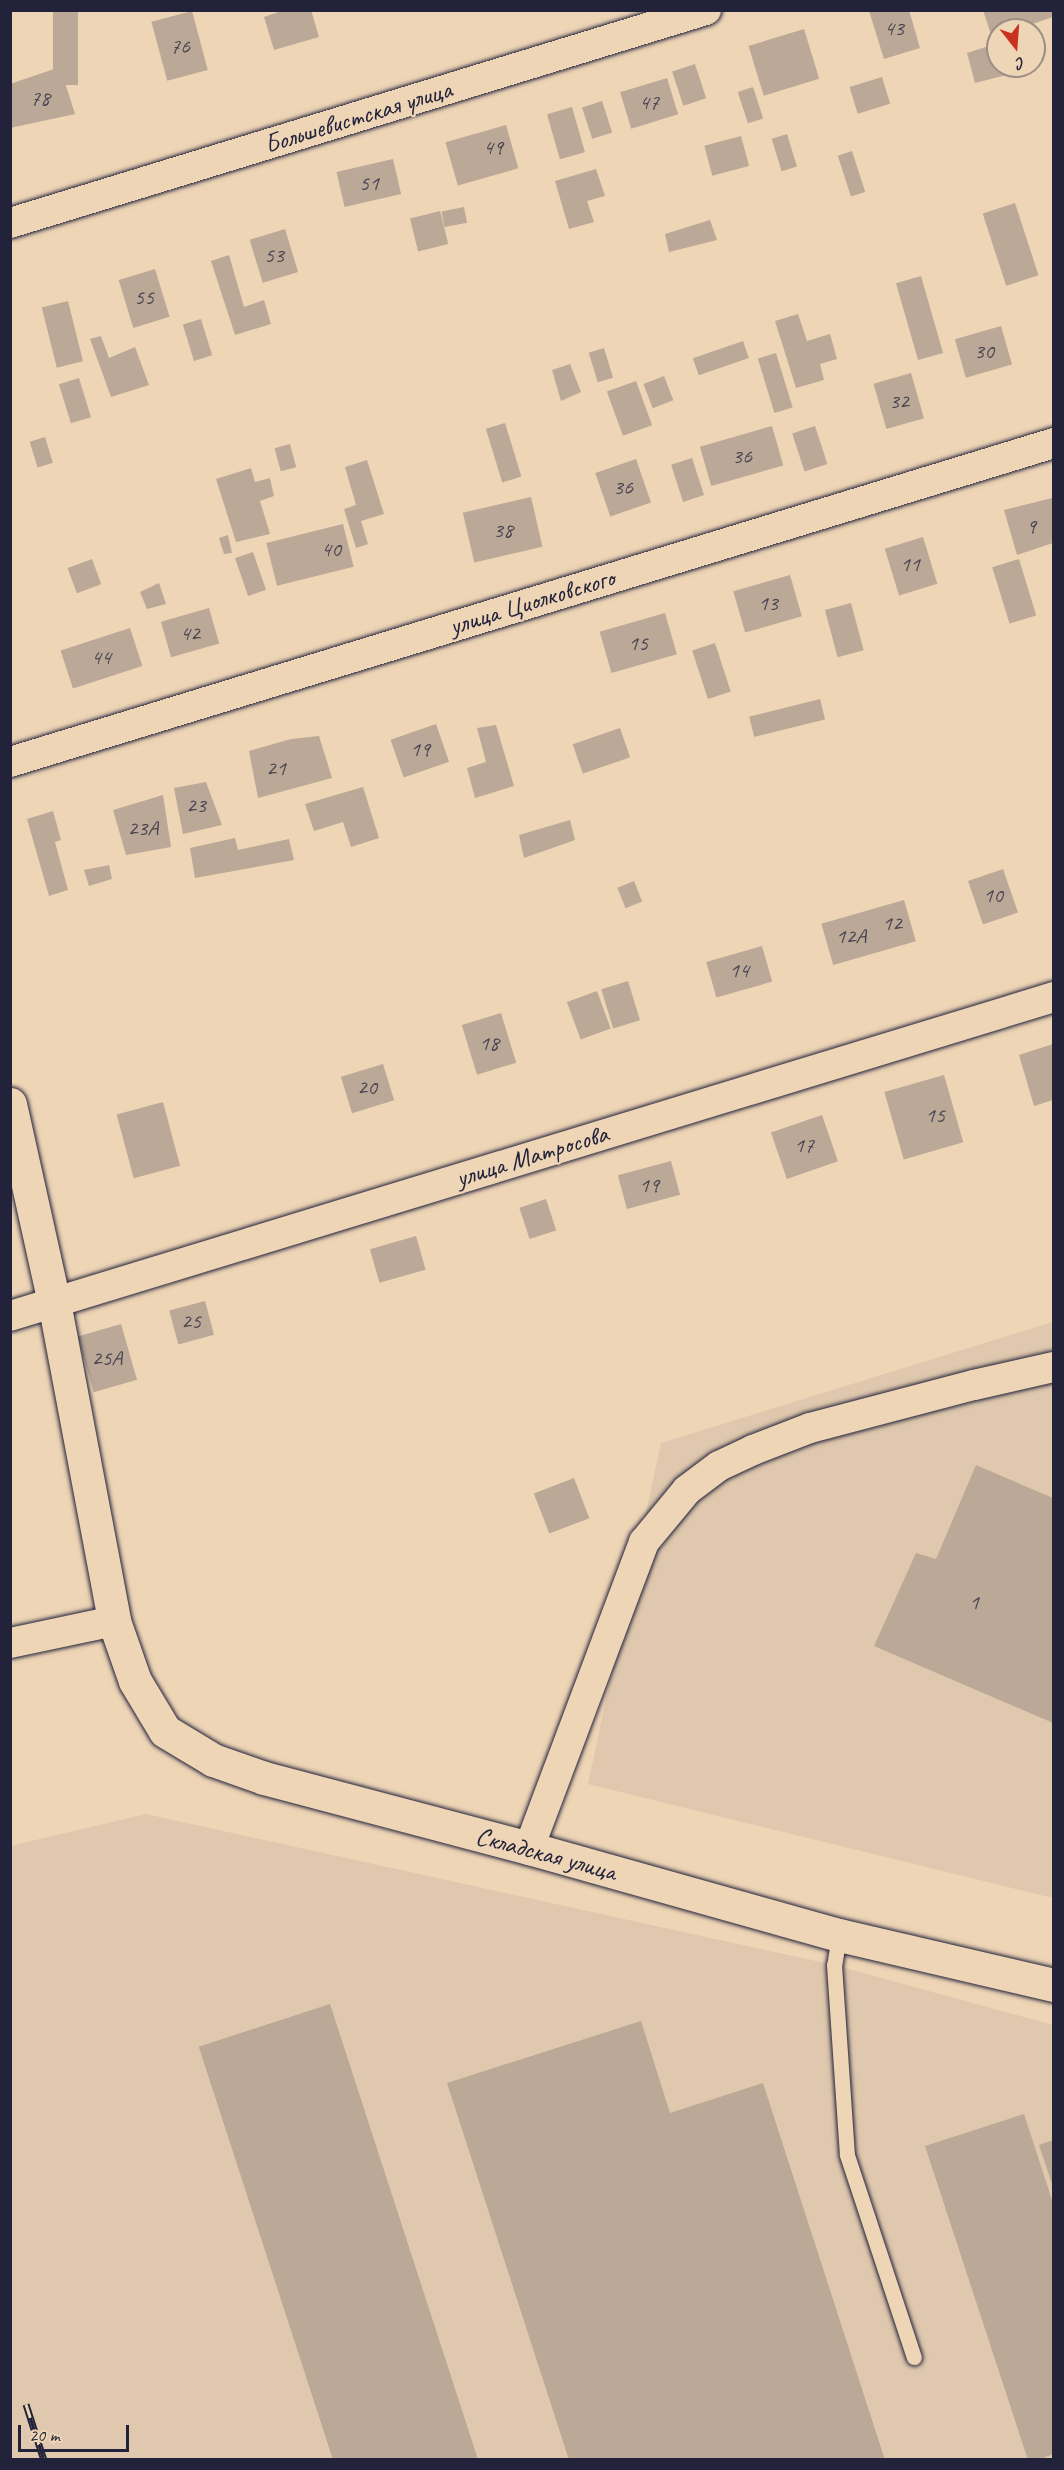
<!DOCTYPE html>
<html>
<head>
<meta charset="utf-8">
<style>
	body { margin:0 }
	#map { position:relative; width:1064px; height:2470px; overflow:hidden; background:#eed5b6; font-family:Caveat,sans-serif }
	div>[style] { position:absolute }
	.built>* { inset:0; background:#dfc8ad }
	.building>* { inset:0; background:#bba897; transform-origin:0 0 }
	.roads { filter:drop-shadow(0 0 2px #22223b) drop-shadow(0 0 2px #22223b) }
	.service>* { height:15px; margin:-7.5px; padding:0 7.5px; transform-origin:7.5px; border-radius:7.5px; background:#eed5b6 }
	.minor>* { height:30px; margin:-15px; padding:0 15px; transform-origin:15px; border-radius:15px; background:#eed5b6 }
	.tertiary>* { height:33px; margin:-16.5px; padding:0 16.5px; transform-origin:16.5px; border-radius:16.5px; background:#eed5b6 }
	.rail>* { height:7px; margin-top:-3.5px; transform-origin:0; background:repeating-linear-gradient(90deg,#eed5b6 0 14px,#22223b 0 28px); box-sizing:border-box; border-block:2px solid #22223b }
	span { translate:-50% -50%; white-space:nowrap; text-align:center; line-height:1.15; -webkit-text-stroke:4.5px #eed5b6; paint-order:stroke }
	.number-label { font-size:22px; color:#484452 }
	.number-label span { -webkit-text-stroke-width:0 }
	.street-label { font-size:26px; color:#22223b }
	.frame { position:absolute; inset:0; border:12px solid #22223b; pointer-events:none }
	.north { position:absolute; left:986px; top:18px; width:60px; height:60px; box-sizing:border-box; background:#eed5b6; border:2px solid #9c8d85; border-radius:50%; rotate:163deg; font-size:16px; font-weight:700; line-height:24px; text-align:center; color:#22223b }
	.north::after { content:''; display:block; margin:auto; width:21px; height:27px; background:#c8321e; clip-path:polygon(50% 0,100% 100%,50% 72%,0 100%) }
	.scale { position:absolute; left:18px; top:2425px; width:111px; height:27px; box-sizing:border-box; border:3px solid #22223b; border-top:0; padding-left:8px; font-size:18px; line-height:21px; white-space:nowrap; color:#22223b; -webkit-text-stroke:4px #eed5b6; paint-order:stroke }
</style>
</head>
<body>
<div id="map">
	<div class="built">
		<i style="clip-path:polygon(1053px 1322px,1053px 1898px,588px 1784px,661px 1443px)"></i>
		<i style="clip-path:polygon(146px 1814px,834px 1965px,1053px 2025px,1053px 2459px,11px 2459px,10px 1846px)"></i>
	</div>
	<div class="building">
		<i style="left:53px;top:10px;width:25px;height:75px"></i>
		<i style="clip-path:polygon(284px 10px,311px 10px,319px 37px,274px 50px,264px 17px)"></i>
		<i style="clip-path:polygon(909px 10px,920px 48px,884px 59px,869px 11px)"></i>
		<i style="clip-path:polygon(983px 10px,1053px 10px,1053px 17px,1015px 30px,998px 30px,998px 36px,992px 38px)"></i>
		<i style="left:192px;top:11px;width:61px;height:42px;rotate:75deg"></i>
		<i style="left:804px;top:29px;width:52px;height:58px;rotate:73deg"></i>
		<i style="clip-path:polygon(998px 43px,998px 66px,1017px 66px,1018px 72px,975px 83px,967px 53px)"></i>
		<i style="left:695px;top:64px;width:36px;height:24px;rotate:72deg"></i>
		<i style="clip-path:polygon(60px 67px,75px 114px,10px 128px,10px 84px)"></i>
		<i style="left:882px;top:77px;width:28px;height:34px;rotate:73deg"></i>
		<i style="left:667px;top:78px;width:38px;height:49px;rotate:73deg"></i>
		<i style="left:753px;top:87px;width:33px;height:16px;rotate:72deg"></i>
		<i style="left:602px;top:101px;width:33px;height:21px;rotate:72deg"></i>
		<i style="left:572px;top:107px;width:47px;height:26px;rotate:74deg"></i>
		<i style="left:506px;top:125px;width:45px;height:63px;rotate:74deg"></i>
		<i style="left:787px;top:134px;width:34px;height:16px;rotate:73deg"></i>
		<i style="left:741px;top:136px;width:31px;height:38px;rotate:75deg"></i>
		<i style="left:852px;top:151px;width:43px;height:15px;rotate:72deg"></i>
		<i style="left:393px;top:159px;width:36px;height:58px;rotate:77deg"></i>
		<i style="clip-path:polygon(596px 169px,605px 196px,587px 201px,594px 222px,569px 229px,555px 181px)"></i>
		<i style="left:1015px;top:203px;width:76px;height:34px;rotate:72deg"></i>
		<i style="left:464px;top:207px;width:16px;height:23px;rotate:79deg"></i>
		<i style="left:440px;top:211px;width:34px;height:31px;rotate:76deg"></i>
		<i style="clip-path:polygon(710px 220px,717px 240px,669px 252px,665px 234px)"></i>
		<i style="left:285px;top:229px;width:45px;height:37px;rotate:73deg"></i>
		<i style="clip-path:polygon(229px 255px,244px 307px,264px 300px,271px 324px,235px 335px,211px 261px)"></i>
		<i style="left:155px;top:269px;width:50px;height:38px;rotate:73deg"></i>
		<i style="left:921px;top:276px;width:80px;height:26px;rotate:74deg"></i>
		<i style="left:68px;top:301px;width:62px;height:27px;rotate:76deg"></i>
		<i style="clip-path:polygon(798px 314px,807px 341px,830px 334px,837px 359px,820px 364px,824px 380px,796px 388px,775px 321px)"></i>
		<i style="left:201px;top:319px;width:38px;height:19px;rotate:73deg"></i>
		<i style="left:1001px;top:326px;width:40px;height:48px;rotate:74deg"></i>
		<i style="clip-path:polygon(101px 336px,109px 358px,135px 347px,149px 385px,111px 397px,90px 339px)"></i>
		<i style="left:743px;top:341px;width:18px;height:53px;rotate:71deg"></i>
		<i style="left:604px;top:348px;width:31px;height:16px;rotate:73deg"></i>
		<i style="left:776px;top:353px;width:57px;height:19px;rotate:73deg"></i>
		<i style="clip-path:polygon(570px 364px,581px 392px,561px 401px,552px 370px)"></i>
		<i style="left:911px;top:373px;width:47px;height:39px;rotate:74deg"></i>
		<i style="left:664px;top:376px;width:26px;height:22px;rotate:69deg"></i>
		<i style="left:79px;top:378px;width:41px;height:21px;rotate:73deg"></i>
		<i style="left:636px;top:381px;width:47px;height:31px;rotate:70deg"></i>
		<i style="left:505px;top:423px;width:56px;height:20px;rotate:73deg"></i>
		<i style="left:772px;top:426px;width:41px;height:75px;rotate:74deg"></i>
		<i style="left:815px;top:426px;width:40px;height:24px;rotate:72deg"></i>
		<i style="left:45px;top:437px;width:27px;height:16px;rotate:73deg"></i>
		<i style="left:290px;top:444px;width:24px;height:16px;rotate:75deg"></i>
		<i style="left:692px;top:458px;width:39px;height:22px;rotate:72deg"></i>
		<i style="left:636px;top:459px;width:46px;height:43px;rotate:71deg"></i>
		<i style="clip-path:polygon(367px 460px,384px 514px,361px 521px,368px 544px,356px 548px,344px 509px,356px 505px,345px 467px)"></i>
		<i style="clip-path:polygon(251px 468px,255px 482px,270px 478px,274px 496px,260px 501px,270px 534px,236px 542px,216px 479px)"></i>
		<i style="left:531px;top:497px;width:51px;height:70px;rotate:77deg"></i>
		<i style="clip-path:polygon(1052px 498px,1053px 543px,1017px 555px,1004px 510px)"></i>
		<i style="left:343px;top:524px;width:44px;height:79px;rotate:76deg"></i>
		<i style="clip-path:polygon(228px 535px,232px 553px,224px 554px,219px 538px)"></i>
		<i style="left:923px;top:537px;width:49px;height:40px;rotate:73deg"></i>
		<i style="left:253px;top:552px;width:40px;height:19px;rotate:71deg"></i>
		<i style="left:92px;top:559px;width:27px;height:26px;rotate:70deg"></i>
		<i style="left:1019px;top:559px;width:59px;height:28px;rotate:73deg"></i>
		<i style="left:790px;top:575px;width:43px;height:59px;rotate:74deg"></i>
		<i style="clip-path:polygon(159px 583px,166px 604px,147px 609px,140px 592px)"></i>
		<i style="left:851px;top:603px;width:49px;height:27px;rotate:75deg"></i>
		<i style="left:209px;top:608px;width:37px;height:50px;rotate:74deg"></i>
		<i style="left:665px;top:613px;width:43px;height:68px;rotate:74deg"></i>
		<i style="left:130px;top:628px;width:40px;height:73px;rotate:72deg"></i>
		<i style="left:715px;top:643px;width:51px;height:24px;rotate:72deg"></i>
		<i style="left:820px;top:699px;width:21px;height:73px;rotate:76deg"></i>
		<i style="left:436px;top:724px;width:40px;height:48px;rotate:71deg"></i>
		<i style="clip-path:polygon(496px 725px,514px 786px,475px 798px,467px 768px,486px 762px,477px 728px)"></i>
		<i style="left:620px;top:728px;width:31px;height:50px;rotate:71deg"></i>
		<i style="clip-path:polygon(319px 736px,332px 778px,258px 798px,249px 751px,291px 739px)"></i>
		<i style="clip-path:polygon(206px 782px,222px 825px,183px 834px,174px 788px)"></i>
		<i style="clip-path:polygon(363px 787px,379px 838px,351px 847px,343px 822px,314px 831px,305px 804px)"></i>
		<i style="clip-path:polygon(163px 795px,171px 847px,126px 855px,113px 810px)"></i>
		<i style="clip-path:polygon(53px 811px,61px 840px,55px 842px,68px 890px,49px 896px,27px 819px)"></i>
		<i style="clip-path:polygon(570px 820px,575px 840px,524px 858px,519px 835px)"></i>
		<i style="clip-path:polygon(235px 838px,238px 850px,289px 839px,294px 860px,195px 878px,190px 848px)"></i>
		<i style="clip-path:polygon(109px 865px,112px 879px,89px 886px,84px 870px)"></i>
		<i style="left:1003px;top:869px;width:46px;height:37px;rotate:71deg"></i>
		<i style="left:634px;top:881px;width:22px;height:18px;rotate:68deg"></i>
		<i style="left:904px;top:900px;width:43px;height:86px;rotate:74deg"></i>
		<i style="left:762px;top:946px;width:37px;height:58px;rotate:74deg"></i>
		<i style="left:628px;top:981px;width:41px;height:28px;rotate:73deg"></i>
		<i style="left:597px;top:991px;width:40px;height:32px;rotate:70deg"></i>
		<i style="left:501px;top:1013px;width:52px;height:41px;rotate:73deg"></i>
		<i style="clip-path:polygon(1053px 1044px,1053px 1100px,1034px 1106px,1019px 1055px)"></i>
		<i style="left:383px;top:1064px;width:38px;height:44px;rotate:73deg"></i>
		<i style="left:944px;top:1075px;width:70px;height:62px;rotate:74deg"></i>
		<i style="left:163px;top:1102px;width:66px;height:48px;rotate:75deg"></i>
		<i style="left:822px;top:1115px;width:49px;height:54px;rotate:71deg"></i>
		<i style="left:671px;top:1161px;width:35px;height:55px;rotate:75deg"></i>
		<i style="left:546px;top:1199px;width:33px;height:28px;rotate:72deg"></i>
		<i style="left:416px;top:1236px;width:35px;height:48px;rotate:74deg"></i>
		<i style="left:205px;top:1301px;width:35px;height:37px;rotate:75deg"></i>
		<i style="left:121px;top:1324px;width:58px;height:45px;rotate:74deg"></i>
		<i style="clip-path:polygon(976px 1465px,1053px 1498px,1053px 1723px,874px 1646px,916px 1553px,936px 1559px)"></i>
		<i style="left:574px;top:1478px;width:43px;height:43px;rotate:69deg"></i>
		<i style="left:330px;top:2004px;width:479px;height:138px;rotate:72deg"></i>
		<i style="clip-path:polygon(641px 2021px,670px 2113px,763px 2083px,885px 2460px,569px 2460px,447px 2083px)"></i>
		<i style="clip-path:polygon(1024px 2114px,1053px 2203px,1053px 2454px,1037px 2460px,1028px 2460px,925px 2146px)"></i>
		<i style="clip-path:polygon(1053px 2140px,1053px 2187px,1039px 2145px)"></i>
	</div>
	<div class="roads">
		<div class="service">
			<i style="left:839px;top:1935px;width:30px;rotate:99deg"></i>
			<i style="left:834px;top:1965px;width:190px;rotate:86.1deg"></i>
			<i style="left:847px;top:2155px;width:213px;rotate:71.7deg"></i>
		</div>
		<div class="minor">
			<i style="left:10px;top:223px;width:728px;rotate:-17.02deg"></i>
			<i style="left:10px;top:762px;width:1092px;rotate:-16.99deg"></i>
			<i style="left:10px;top:1316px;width:1092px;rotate:-16.99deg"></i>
			<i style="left:10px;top:1643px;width:106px;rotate:-11.9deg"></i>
			<i style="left:529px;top:1848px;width:327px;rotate:-69.4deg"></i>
			<i style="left:644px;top:1542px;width:67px;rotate:-50.4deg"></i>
			<i style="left:687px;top:1490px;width:40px;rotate:-37deg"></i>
			<i style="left:719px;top:1466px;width:38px;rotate:-25deg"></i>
			<i style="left:753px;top:1450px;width:61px;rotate:-21.1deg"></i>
			<i style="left:810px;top:1428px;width:170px;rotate:-14.7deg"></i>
			<i style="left:974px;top:1385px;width:82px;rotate:-12.7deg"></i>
		</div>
		<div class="tertiary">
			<i style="left:10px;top:1104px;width:203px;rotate:77.5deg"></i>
			<i style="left:54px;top:1302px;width:325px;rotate:79.3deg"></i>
			<i style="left:114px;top:1621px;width:64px;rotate:70.7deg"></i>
			<i style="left:135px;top:1681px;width:58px;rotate:59deg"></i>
			<i style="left:165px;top:1731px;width:56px;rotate:31.1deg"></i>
			<i style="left:213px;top:1760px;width:54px;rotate:19.4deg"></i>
			<i style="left:264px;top:1778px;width:274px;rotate:14.8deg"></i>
			<i style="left:529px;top:1848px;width:322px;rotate:15.7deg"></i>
			<i style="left:839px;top:1935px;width:221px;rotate:13.1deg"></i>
		</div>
	</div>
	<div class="rail">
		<i style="left:26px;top:2404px;width:59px;rotate:72.2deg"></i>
	</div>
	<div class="number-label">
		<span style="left:894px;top:29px">43</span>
		<span style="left:180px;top:47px">76</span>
		<span style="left:40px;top:99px">78</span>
		<span style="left:649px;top:103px">47</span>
		<span style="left:493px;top:148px">49</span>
		<span style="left:369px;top:184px">51</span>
		<span style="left:274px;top:256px">53</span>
		<span style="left:144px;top:298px">55</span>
		<span style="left:984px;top:352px">30</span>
		<span style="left:899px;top:402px">32</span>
		<span style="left:742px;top:457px">36</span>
		<span style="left:623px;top:488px">36</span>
		<span style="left:1031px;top:527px">9</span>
		<span style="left:503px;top:531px">38</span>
		<span style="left:331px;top:550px">40</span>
		<span style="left:910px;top:565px">11</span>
		<span style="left:768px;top:604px">13</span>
		<span style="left:190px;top:634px">42</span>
		<span style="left:638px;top:644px">15</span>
		<span style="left:101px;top:658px">44</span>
		<span style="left:420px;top:750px">19</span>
		<span style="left:276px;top:769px">21</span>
		<span style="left:196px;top:806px">23</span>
		<span style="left:143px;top:829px">23А</span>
		<span style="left:993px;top:896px">10</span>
		<span style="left:892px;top:924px">12</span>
		<span style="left:851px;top:937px">12А</span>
		<span style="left:739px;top:971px">14</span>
		<span style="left:489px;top:1044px">18</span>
		<span style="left:367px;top:1088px">20</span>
		<span style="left:935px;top:1116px">15</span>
		<span style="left:804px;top:1146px">17</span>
		<span style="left:649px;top:1186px">19</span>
		<span style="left:191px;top:1322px">25</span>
		<span style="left:107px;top:1359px">25А</span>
		<span style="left:974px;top:1603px">1</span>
	</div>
	<div class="street-label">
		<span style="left:358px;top:117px;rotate:-17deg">Большевистская улица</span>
		<span style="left:532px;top:602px;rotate:-17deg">улица Циолковского</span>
		<span style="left:532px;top:1156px;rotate:-17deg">улица Матросова</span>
		<span style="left:546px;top:1854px;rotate:15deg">Складская улица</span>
	</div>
	<div class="frame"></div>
	<div class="north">С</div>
	<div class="scale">20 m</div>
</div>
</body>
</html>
